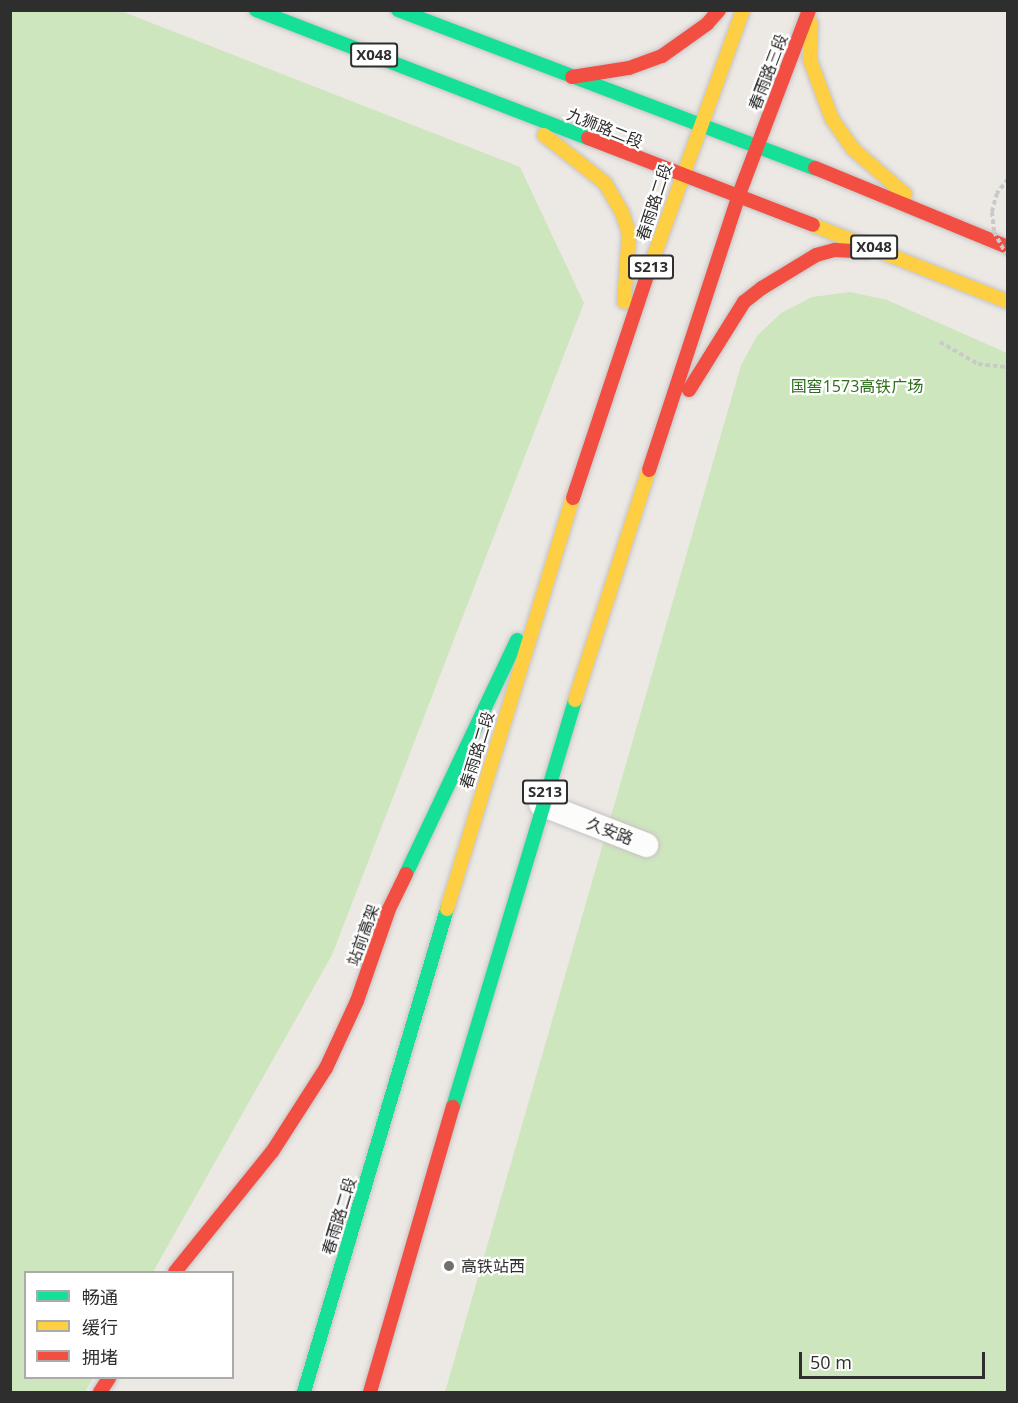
<!DOCTYPE html>
<html>
<head>
<meta charset="utf-8">
<style>
	body { margin:0 }
	#map { position:relative; width:1018px; height:1403px; overflow:hidden; background:#ece8e4; font-family:"Open Sans","Noto Sans SC",sans-serif }
	div>[style] { position:absolute }
	.green>* { inset:0; background:#cee6be }
	.path>* { height:4px; margin-top:-2px; transform-origin:0; background:repeating-linear-gradient(90deg,#c9c9c8 0 4.5px,transparent 0 7.5px) }
	.roads { filter:drop-shadow(0 0 2px #c5c4c5) drop-shadow(0 0 2px #c5c4c5) }
	.street>* { height:24px; margin:-12px; padding:0 12px; transform-origin:12px; border-radius:12px; background:#fcfcfb }
	.fast>* { height:14px; margin:-7px; padding:0 7px; transform-origin:7px; border-radius:7px; background:#16e098 }
	.slow>* { height:14px; margin:-7px; padding:0 7px; transform-origin:7px; border-radius:7px; background:#ffcf43 }
	.jam>* { height:14px; margin:-7px; padding:0 7px; transform-origin:7px; border-radius:7px; background:#f24e42 }
	.path-bridge>* { height:4px; margin-top:-2px; transform-origin:0; background:repeating-linear-gradient(90deg,#c9c9c8 0 4.5px,transparent 0 7.5px) }
	.dots>* { width:16px; height:16px; translate:-50% -50%; box-sizing:border-box; border:3px solid #fff; border-radius:50% }
	span { translate:-50% -50%; white-space:nowrap; text-align:center; line-height:1.15; -webkit-text-stroke:4.5px #fff; paint-order:stroke }
	.shield-label span { padding:2px 4px; background:#fff; border:2px solid; border-radius:4px; -webkit-text-stroke-width:0 }
	.shield-label { font-size:15px; color:#2e2e2e; font-weight:700 }
	.street-label { font-size:16px; color:#2e2e2e }
	.park-label { font-size:16px; color:#2c6e1b }
	.poi-label { font-size:16px; color:#2e2e2e }
	.left { translate:0 -50%; text-align:left }
	.frame { position:absolute; inset:0; border:12px solid #2e2e2e; pointer-events:none }
	.legend { position:absolute; left:24px; top:1271px; width:210px; height:108px; box-sizing:border-box; background:#fff; border:2px solid #ababab; margin:0; padding:8px 10px; list-style:none; font-size:18px; color:#2e2e2e }
	.legend li { display:flex; align-items:center; gap:12px; height:30px }
	.legend b { width:30px; border:2px solid #ababab }
	.scale { position:absolute; left:799px; top:1352px; width:186px; height:27px; box-sizing:border-box; border:3px solid #2e2e2e; border-top:0; padding-left:8px; font-size:18px; line-height:21px; white-space:nowrap; color:#2e2e2e; -webkit-text-stroke:4px #fff; paint-order:stroke }
</style>
</head>
<body>
<div id="map">
	<div class="green">
		<i style="clip-path:polygon(10px 11px,121px 11px,520px 167px,584px 303px,332px 955px,153px 1272px,26px 1272px,26px 1378px,93px 1378px,85px 1392px,11px 1392px)"></i>
		<i style="clip-path:polygon(850px 292px,887px 300px,1007px 353px,1007px 1392px,445px 1392px,741px 365px,757px 336px,781px 313px,812px 297px)"></i>
	</div>
	<div class="path">
		<i style="left:940px;top:342px;width:44px;rotate:30.1deg"></i>
		<i style="left:978px;top:364px;width:30px;rotate:6deg"></i>
	</div>
	<div class="roads">
		<div class="street">
			<i style="left:541px;top:804px;width:113px;rotate:21.3deg"></i>
		</div>
		<div class="fast">
			<i style="left:256px;top:10px;width:356px;rotate:21.1deg"></i>
			<i style="left:398px;top:10px;width:446px;rotate:20.8deg"></i>
			<i style="left:406px;top:874px;width:259px;rotate:-64.6deg"></i>
			<i style="left:453px;top:1107px;width:425px;rotate:-73.3deg"></i>
			<i style="left:304px;top:1392px;width:504px;rotate:-73.51deg"></i>
		</div>
		<div class="slow">
			<i style="left:811px;top:23px;width:37px;rotate:92deg"></i>
			<i style="left:810px;top:60px;width:63px;rotate:69.6deg"></i>
			<i style="left:832px;top:119px;width:37px;rotate:55deg"></i>
			<i style="left:853px;top:149px;width:69px;rotate:40.9deg"></i>
			<i style="left:544px;top:135px;width:78px;rotate:38.2deg"></i>
			<i style="left:605px;top:183px;width:34px;rotate:60deg"></i>
			<i style="left:622px;top:212px;width:22px;rotate:72deg"></i>
			<i style="left:629px;top:233px;width:69px;rotate:94.1deg"></i>
			<i style="left:813px;top:225px;width:210px;rotate:21.5deg"></i>
			<i style="left:650px;top:267px;width:273px;rotate:-70.1deg"></i>
			<i style="left:575px;top:700px;width:242px;rotate:-72.2deg"></i>
			<i style="left:447px;top:909px;width:430px;rotate:-73deg"></i>
		</div>
		<div class="jam">
			<i style="left:572px;top:77px;width:58px;rotate:-9deg"></i>
			<i style="left:629px;top:68px;width:35px;rotate:-20deg"></i>
			<i style="left:662px;top:56px;width:55px;rotate:-35.4deg"></i>
			<i style="left:707px;top:24px;width:18px;rotate:-49deg"></i>
			<i style="left:588px;top:138px;width:241px;rotate:21.1deg"></i>
			<i style="left:815px;top:168px;width:209px;rotate:22.3deg"></i>
			<i style="left:689px;top:390px;width:104px;rotate:-58deg"></i>
			<i style="left:744px;top:302px;width:23px;rotate:-38deg"></i>
			<i style="left:762px;top:288px;width:63px;rotate:-31.4deg"></i>
			<i style="left:816px;top:255px;width:20px;rotate:-15deg"></i>
			<i style="left:835px;top:250px;width:33px;rotate:3deg"></i>
			<i style="left:649px;top:470px;width:287px;rotate:-71.9deg"></i>
			<i style="left:738px;top:197px;width:200px;rotate:-69.2deg"></i>
			<i style="left:573px;top:498px;width:243px;rotate:-71.6deg"></i>
			<i style="left:175px;top:1272px;width:154px;rotate:-51.1deg"></i>
			<i style="left:272px;top:1152px;width:100px;rotate:-57.3deg"></i>
			<i style="left:326px;top:1068px;width:74px;rotate:-65.2deg"></i>
			<i style="left:357px;top:1001px;width:97px;rotate:-70.8deg"></i>
			<i style="left:389px;top:909px;width:39px;rotate:-64deg"></i>
			<i style="left:100px;top:1392px;width:17px;rotate:-57deg"></i>
			<i style="left:370px;top:1392px;width:297px;rotate:-73.8deg"></i>
		</div>
	</div>
	<div class="path-bridge">
		<i style="left:1008px;top:179px;width:18px;rotate:128deg"></i>
		<i style="left:997px;top:193px;width:20px;rotate:105deg"></i>
		<i style="left:992px;top:212px;width:20px;rotate:84deg"></i>
		<i style="left:994px;top:232px;width:29px;rotate:61deg"></i>
	</div>
	<div class="dots">
		<i style="left:449px;top:1266px;background:#706f6e"></i>
	</div>
	<div class="shield-label">
		<span style="left:374px;top:55px">X048</span>
		<span style="left:874px;top:247px">X048</span>
		<span style="left:651px;top:267px">S213</span>
		<span style="left:545px;top:792px">S213</span>
	</div>
	<div class="street-label">
		<span style="left:768px;top:72px;rotate:-69deg">春雨路三段</span>
		<span style="left:605px;top:128px;rotate:22deg">九狮路二段</span>
		<span style="left:654px;top:202px;rotate:-72deg">春雨路二段</span>
		<span style="left:477px;top:750px;rotate:-73deg">春雨路二段</span>
		<span style="left:610px;top:831px;rotate:21deg">久安路</span>
		<span style="left:363px;top:935px;rotate:-70deg">站前高架</span>
		<span style="left:339px;top:1216px;rotate:-73deg">春雨路二段</span>
	</div>
	<div class="park-label">
		<span style="left:857px;top:386px">国窖1573高铁广场</span>
	</div>
	<div class="poi-label">
		<span class="left" style="left:461px;top:1266px">高铁站西</span>
	</div>
	<div class="frame"></div>
	<ul class="legend">
	<li><b style="height:8px;background:#16e098"></b>畅通</li>
	<li><b style="height:8px;background:#ffcf43"></b>缓行</li>
	<li><b style="height:8px;background:#f24e42"></b>拥堵</li>
	</ul>
	<div class="scale">50 m</div>
</div>
</body>
</html>
